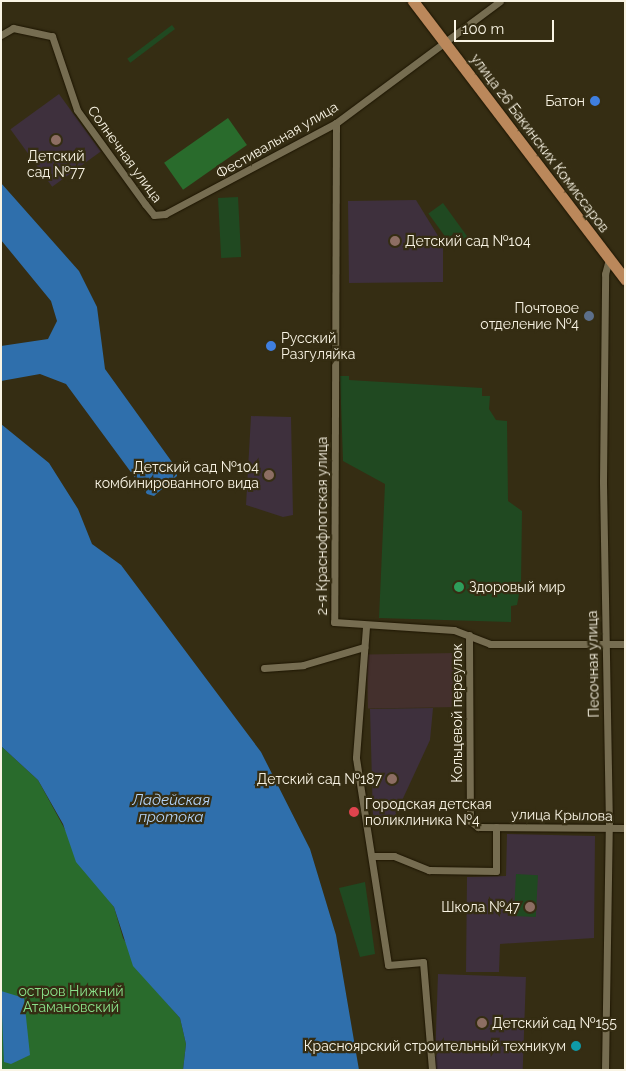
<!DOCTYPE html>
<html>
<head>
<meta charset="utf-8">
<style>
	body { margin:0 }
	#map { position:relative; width:626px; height:1071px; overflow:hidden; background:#352d13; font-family:Raleway,sans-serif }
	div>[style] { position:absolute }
	.commercial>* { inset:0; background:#44302d; transform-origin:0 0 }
	.education>* { inset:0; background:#3e303d; transform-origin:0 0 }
	.green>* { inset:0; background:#204921; transform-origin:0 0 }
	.forest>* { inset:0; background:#296b2c; transform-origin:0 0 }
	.water>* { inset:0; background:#2f6fac }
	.roads { filter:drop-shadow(0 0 1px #1d1500) drop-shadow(0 0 1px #1d1500) }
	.minor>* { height:7px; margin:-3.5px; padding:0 3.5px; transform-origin:3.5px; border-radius:3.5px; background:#766d51 }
	.primary>* { height:11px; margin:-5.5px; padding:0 5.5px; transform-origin:5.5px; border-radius:5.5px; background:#bb885b }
	.dots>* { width:14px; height:14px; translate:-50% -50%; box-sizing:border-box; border:2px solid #352d13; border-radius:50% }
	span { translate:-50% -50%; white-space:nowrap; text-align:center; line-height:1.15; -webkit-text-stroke:4.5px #352d13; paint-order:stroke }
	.poi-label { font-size:14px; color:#f9f4e4 }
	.right { translate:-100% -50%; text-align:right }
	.left { translate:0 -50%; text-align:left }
	.street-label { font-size:14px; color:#f9f4e4 }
	.park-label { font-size:14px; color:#8ae18a }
	.water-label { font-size:15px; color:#b5d4f7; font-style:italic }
	.frame { position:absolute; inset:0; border:2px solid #f9f4e4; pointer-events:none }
	.scale { position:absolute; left:454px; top:20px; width:100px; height:22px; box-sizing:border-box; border:2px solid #f9f4e4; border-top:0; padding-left:6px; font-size:15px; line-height:18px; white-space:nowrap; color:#f9f4e4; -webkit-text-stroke:4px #352d13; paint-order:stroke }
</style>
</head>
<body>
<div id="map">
	<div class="commercial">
		<i style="left:456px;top:653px;width:54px;height:89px;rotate:89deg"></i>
	</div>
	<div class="education">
		<i style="left:59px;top:94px;width:71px;height:60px;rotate:54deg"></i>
		<i style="clip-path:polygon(416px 200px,443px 244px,443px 282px,349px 283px,348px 201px)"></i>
		<i style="clip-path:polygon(251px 416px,291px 417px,293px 515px,283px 517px,246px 505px)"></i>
		<i style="clip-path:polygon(433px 708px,430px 740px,393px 820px,373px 818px,370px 709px)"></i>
		<i style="clip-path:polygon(507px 834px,595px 836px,594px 938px,500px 944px,499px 972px,466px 972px,467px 877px,506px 876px)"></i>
		<i style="left:438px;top:974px;width:88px;height:96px;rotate:2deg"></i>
	</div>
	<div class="green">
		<i style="left:172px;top:25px;width:5px;height:56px;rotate:53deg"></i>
		<i style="left:238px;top:197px;width:60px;height:20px;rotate:87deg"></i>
		<i style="left:443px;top:203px;width:41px;height:18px;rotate:54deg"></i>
		<i style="clip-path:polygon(340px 376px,349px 376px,349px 380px,482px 388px,482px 396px,490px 396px,489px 409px,496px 420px,507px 421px,508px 501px,522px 511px,521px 584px,517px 605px,511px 606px,511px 622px,379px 618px,385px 484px,343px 461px)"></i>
		<i style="left:516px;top:874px;width:22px;height:42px;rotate:3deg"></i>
		<i style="clip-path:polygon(365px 882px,375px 954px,360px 957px,339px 888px)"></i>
	</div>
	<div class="forest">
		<i style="left:228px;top:118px;width:33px;height:78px;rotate:55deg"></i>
		<i style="clip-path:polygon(1px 746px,38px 780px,91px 877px,114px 907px,123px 938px,152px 986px,180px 1018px,186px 1044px,183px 1070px,1px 1070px)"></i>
	</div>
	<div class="water">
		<i style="clip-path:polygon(1px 183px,79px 271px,97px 307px,105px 369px,177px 469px,177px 476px,154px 496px,147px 494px,66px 384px,40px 374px,1px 381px,1px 346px,48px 339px,57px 321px,51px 301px,1px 240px)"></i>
		<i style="clip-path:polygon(1px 424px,49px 463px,78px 509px,92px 544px,121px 565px,261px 752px,310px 849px,336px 935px,359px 1070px,183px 1070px,186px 1044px,180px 1018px,133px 966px,114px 907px,76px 862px,63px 824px,38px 780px,1px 746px)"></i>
		<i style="clip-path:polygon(1px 991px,24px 998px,30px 1055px,11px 1064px,4px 1062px)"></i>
	</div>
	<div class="roads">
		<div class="minor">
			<i style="left:1px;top:35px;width:14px;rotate:-30deg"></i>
			<i style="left:13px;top:28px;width:40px;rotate:12deg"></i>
			<i style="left:52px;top:36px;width:78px;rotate:71.3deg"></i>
			<i style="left:77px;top:110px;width:116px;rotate:54.1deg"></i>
			<i style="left:145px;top:204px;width:14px;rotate:51deg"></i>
			<i style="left:154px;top:215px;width:11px;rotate:-5deg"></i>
			<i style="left:165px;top:214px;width:194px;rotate:-28deg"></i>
			<i style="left:336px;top:123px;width:204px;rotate:-36.6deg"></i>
			<i style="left:336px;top:123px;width:499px;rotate:90.2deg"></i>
			<i style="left:334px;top:622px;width:120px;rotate:3.8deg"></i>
			<i style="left:454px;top:630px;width:39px;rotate:21deg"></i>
			<i style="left:490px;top:644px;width:135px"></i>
			<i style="left:366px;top:627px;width:131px;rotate:94.4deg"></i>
			<i style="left:356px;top:758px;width:209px;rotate:81.2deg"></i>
			<i style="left:388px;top:965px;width:35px;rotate:-5deg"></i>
			<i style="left:423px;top:962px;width:108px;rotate:85.2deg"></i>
			<i style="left:469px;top:635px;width:186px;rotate:89.7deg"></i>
			<i style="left:470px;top:821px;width:10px;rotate:37deg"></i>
			<i style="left:478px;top:827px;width:147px;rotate:0.4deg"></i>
			<i style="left:264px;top:668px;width:39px;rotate:-4deg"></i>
			<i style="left:303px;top:665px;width:64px;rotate:-16.4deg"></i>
			<i style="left:372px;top:856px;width:22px"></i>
			<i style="left:394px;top:856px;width:38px;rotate:22deg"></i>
			<i style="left:429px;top:870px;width:67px;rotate:0.9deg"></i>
			<i style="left:496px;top:871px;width:44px;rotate:-90deg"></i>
			<i style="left:605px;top:1070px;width:243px;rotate:-89.1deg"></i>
			<i style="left:609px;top:827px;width:346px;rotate:-91deg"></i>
			<i style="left:603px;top:481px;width:207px;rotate:-89.4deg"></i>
			<i style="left:605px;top:274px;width:16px;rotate:-75deg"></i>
		</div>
		<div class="primary">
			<i style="left:413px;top:1px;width:350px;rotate:52.7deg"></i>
		</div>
	</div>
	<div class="dots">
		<i style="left:595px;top:101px;background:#3f7fe0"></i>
		<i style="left:56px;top:140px;background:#8d6e63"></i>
		<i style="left:395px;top:241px;background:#8d6e63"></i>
		<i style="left:589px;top:316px;background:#5c6f8a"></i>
		<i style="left:271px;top:346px;background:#3f7fe0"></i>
		<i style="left:269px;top:475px;background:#8d6e63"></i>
		<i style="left:459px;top:587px;background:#2e9e5b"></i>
		<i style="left:392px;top:779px;background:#8d6e63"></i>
		<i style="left:354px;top:812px;background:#e0444e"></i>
		<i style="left:530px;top:907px;background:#8d6e63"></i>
		<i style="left:482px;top:1023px;background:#8d6e63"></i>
		<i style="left:576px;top:1046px;background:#0f9aa8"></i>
	</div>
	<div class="poi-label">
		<span class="right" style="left:585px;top:101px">Батон</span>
		<span style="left:56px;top:164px">Детский<br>сад №77</span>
		<span class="left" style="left:405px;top:241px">Детский сад №104</span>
		<span class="right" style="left:579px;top:316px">Почтовое<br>отделение №4</span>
		<span class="left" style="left:281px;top:346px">Русский<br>Разгуляйка</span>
		<span class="right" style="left:259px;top:475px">Детский сад №104<br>комбинированного вида</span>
		<span class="left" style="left:469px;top:587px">Здоровый мир</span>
		<span class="right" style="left:382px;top:779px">Детский сад №187</span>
		<span class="left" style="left:365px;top:812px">Городская детская<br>поликлиника №4</span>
		<span class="right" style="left:520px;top:907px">Школа №47</span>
		<span class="left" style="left:492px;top:1023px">Детский сад №155</span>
		<span class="right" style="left:566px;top:1046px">Красноярский строительный техникум</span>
	</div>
	<div class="street-label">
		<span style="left:277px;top:140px;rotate:-30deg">Фестивальная улица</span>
		<span style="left:540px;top:143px;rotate:53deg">улица 26 Бакинских Комиссаров</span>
		<span style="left:125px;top:154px;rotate:54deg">Солнечная улица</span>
		<span style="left:322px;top:526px;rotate:-90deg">2-я Краснофлотская улица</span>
		<span style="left:593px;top:664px;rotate:-91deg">Песочная улица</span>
		<span style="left:457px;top:713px;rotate:-90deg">Кольцевой переулок</span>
		<span style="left:562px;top:815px;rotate:1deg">улица Крылова</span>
	</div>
	<div class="park-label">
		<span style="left:71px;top:999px">остров Нижний<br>Атамановский</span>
	</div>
	<div class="water-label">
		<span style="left:171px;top:809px">Ладейская<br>протока</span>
	</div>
	<div class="frame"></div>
	<div class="scale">100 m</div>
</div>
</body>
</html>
